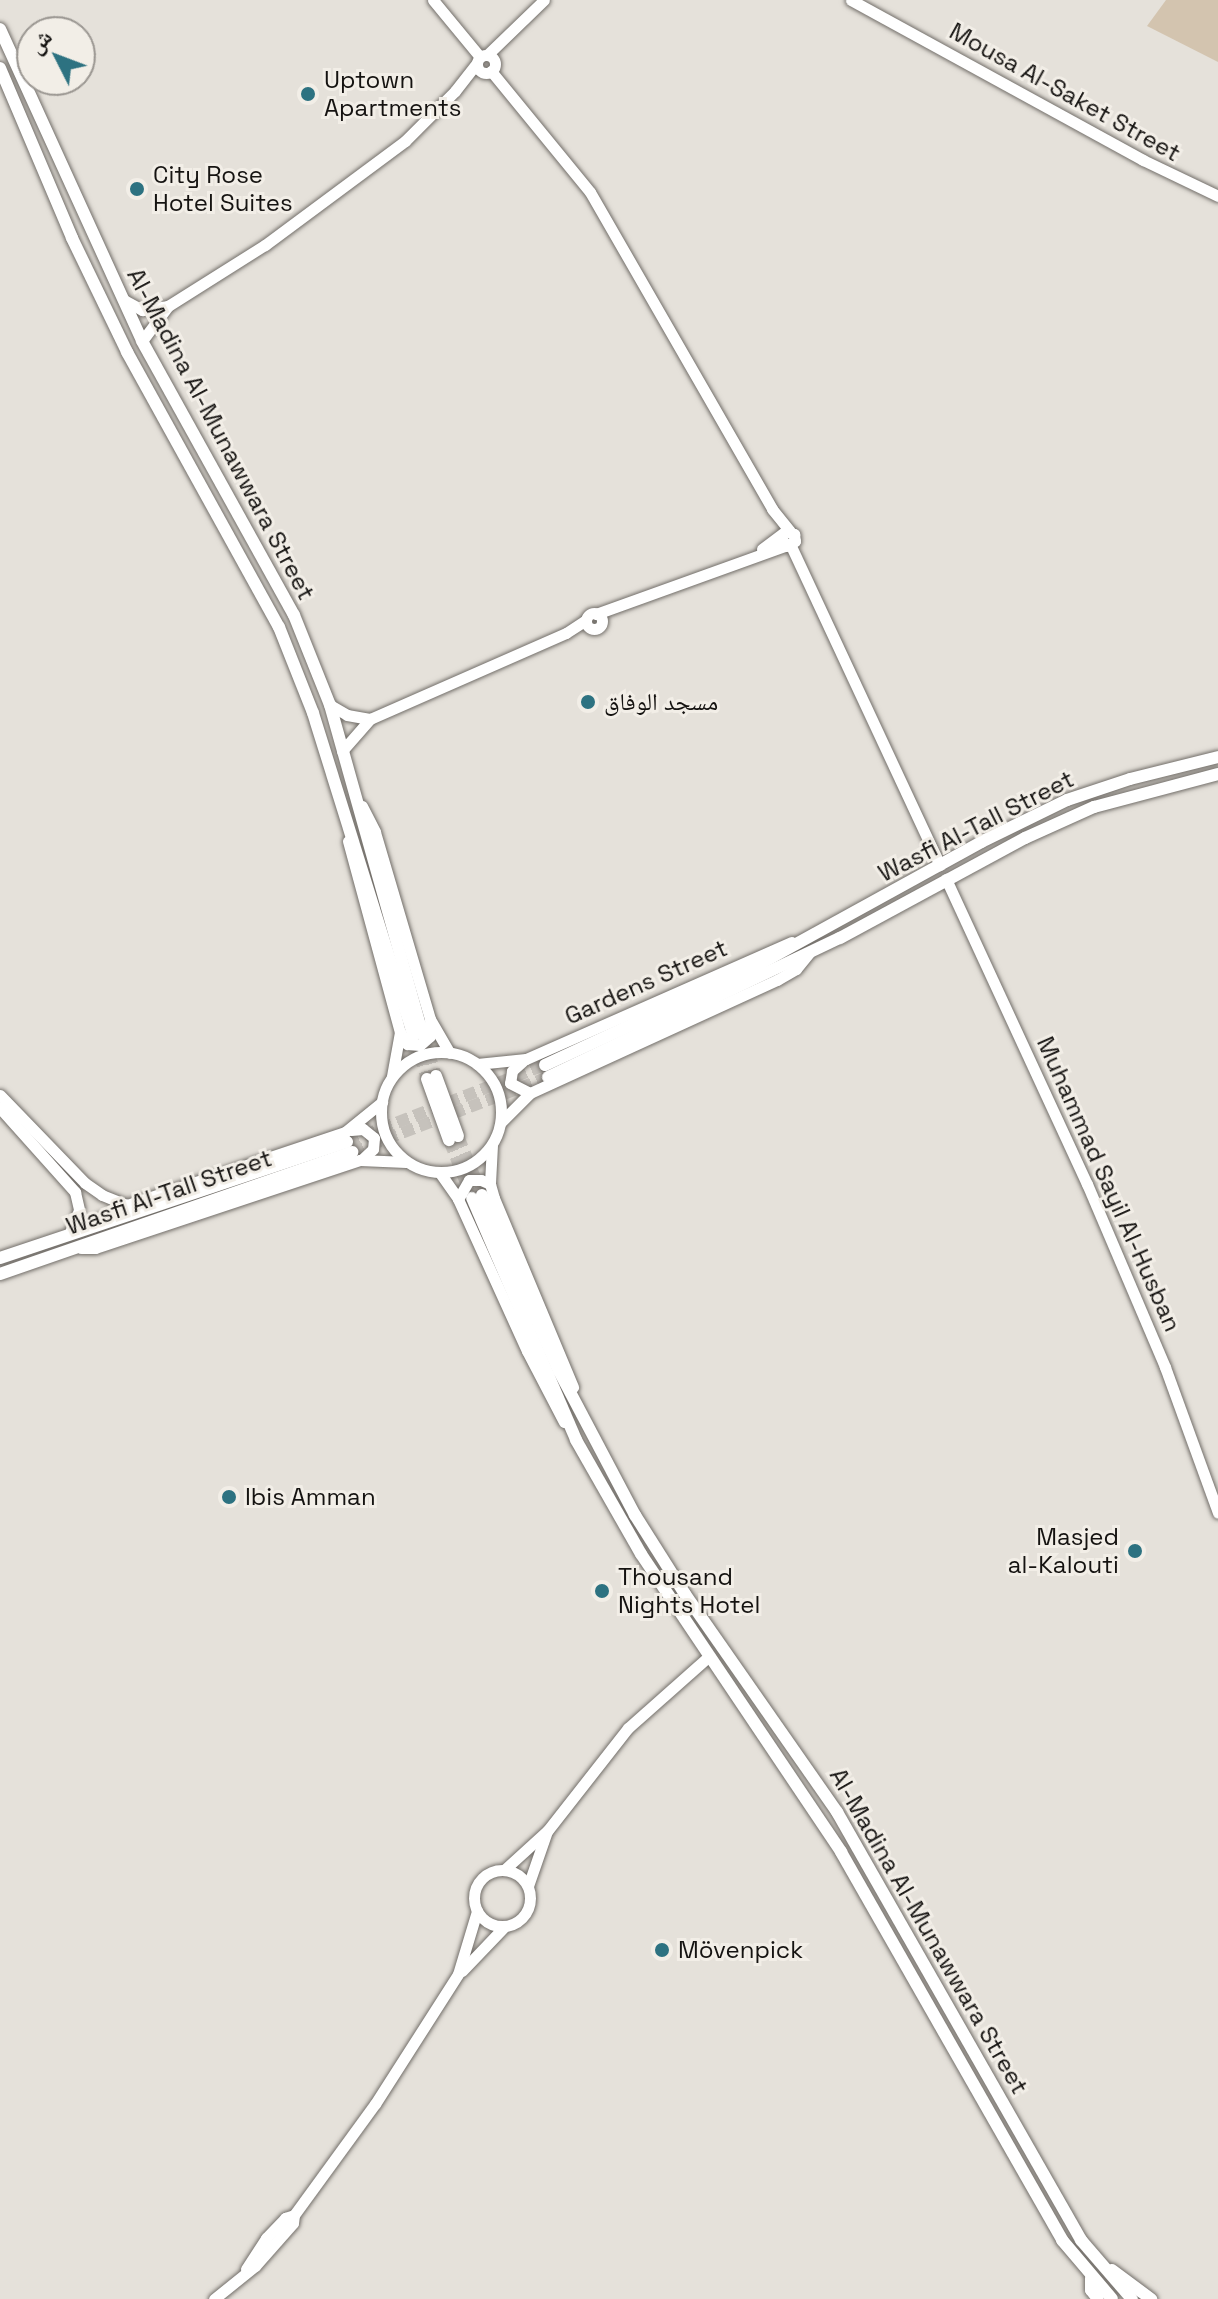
<!DOCTYPE html>
<html>
<head>
<meta charset="utf-8">
<style>
	body { margin:0 }
	#map { position:relative; width:1218px; height:2299px; overflow:hidden; background:#e5e1da; font-family:"Space Grotesk","Noto Naskh Arabic",sans-serif }
	div>[style] { position:absolute }
	.green>* { inset:0; background:#d3c4af }
	.secondary-tunnel>* { height:12px; margin-top:-6px; transform-origin:0; background:repeating-linear-gradient(90deg,#c6c2bc 0 12px,transparent 0 18px) }
	.roads { filter:drop-shadow(0 0 2px #726e69) drop-shadow(0 0 2px #726e69) }
	.tertiary>* { height:11px; margin:-5.5px; padding:0 5.5px; transform-origin:5.5px; border-radius:5.5px; background:#fff }
	.tertiary>.ring { margin:-5.5px; padding:0; box-sizing:content-box; background:none; border:11px solid #fff; border-radius:50% }
	.secondary>* { height:12px; margin:-6px; padding:0 6px; transform-origin:6px; border-radius:6px; background:#fff }
	.dots>* { width:22px; height:22px; translate:-50% -50%; box-sizing:border-box; border:4px solid #f2eee7; border-radius:50% }
	span { translate:-50% -50%; white-space:nowrap; text-align:center; line-height:1.15; -webkit-text-stroke:6px #f2eee7; paint-order:stroke }
	.poi-label { font-size:24px; color:#151311 }
	.left { translate:0 -50%; text-align:left }
	.right { translate:-100% -50%; text-align:right }
	.street-label { font-size:24px; color:#151311 }
	.north { position:absolute; left:16px; top:16px; width:80px; height:80px; box-sizing:border-box; background:#f2eee7; border:2px solid #9a9691; border-radius:50%; rotate:312deg; font-size:22px; font-weight:700; line-height:32px; text-align:center; color:#151311 }
	.north::after { content:''; display:block; margin:auto; width:28px; height:36px; background:#2d7281; clip-path:polygon(50% 0,100% 100%,50% 72%,0 100%) }
</style>
</head>
<body>
<div id="map">
	<div class="green">
		<i style="clip-path:polygon(1166px 0,1218px 0,1218px 62px,1147px 26px)"></i>
	</div>
	<div class="secondary-tunnel">
		<i style="left:423px;top:1035px;width:43px;rotate:72.4deg"></i>
		<i style="left:414px;top:1037px;width:44px;rotate:72.8deg"></i>
		<i style="left:458px;top:1136px;width:64px;rotate:67.9deg"></i>
		<i style="left:449px;top:1140px;width:62px;rotate:68.4deg"></i>
		<i style="left:347px;top:1142px;width:212px;rotate:-21.3deg"></i>
		<i style="left:352px;top:1152px;width:210px;rotate:-20.9deg"></i>
	</div>
	<div class="roads">
		<div class="tertiary">
			<i style="left:433px;top:0;width:74px;rotate:50.5deg"></i>
			<i style="left:851px;top:0;width:333px;rotate:28.7deg"></i>
			<i style="left:1143px;top:160px;width:83px;rotate:25.6deg"></i>
			<i style="left:487px;top:55px;width:79px;rotate:-44deg"></i>
			<i class="ring" style="left:477px;top:55px;width:7px;height:7px"></i>
			<i style="left:491px;top:71px;width:156px;rotate:50.7deg"></i>
			<i style="left:590px;top:192px;width:366px;rotate:60.1deg"></i>
			<i style="left:772px;top:509px;width:28px;rotate:51deg"></i>
			<i style="left:124px;top:300px;width:21px;rotate:29deg"></i>
			<i style="left:142px;top:310px;width:25px;rotate:-9deg"></i>
			<i style="left:142px;top:341px;width:44px;rotate:-53.4deg"></i>
			<i style="left:168px;top:306px;width:115px;rotate:-32.2deg"></i>
			<i style="left:265px;top:245px;width:174px;rotate:-36.6deg"></i>
			<i style="left:405px;top:141px;width:71px;rotate:-45deg"></i>
			<i style="left:455px;top:91px;width:36px;rotate:-52deg"></i>
			<i style="left:791px;top:546px;width:352px;rotate:65deg"></i>
			<i style="left:762px;top:549px;width:30px;rotate:-37deg"></i>
			<i style="left:786px;top:531px;width:9px;rotate:21deg"></i>
			<i style="left:794px;top:534px;width:7px;rotate:82deg"></i>
			<i style="left:795px;top:541px;width:11px;rotate:153deg"></i>
			<i style="left:785px;top:546px;width:11px;rotate:-112deg"></i>
			<i class="ring" style="left:586px;top:613px;width:5px;height:5px"></i>
			<i style="left:596px;top:614px;width:201px;rotate:-19.8deg"></i>
			<i style="left:330px;top:705px;width:20px;rotate:30deg"></i>
			<i style="left:347px;top:715px;width:23px;rotate:10deg"></i>
			<i style="left:342px;top:751px;width:43px;rotate:-48.8deg"></i>
			<i style="left:370px;top:719px;width:214px;rotate:-23.7deg"></i>
			<i style="left:566px;top:633px;width:24px;rotate:-33deg"></i>
			<i style="left:362px;top:806px;width:29px;rotate:63deg"></i>
			<i style="left:375px;top:832px;width:195px;rotate:73.6deg"></i>
			<i style="left:430px;top:1019px;width:39px;rotate:60deg"></i>
			<i style="left:348px;top:841px;width:198px;rotate:74.8deg"></i>
			<i style="left:400px;top:1032px;width:45px;rotate:100.3deg"></i>
			<i style="left:946px;top:879px;width:336px;rotate:65.2deg"></i>
			<i style="left:1087px;top:1184px;width:199px;rotate:66.9deg"></i>
			<i style="left:1165px;top:1367px;width:155px;rotate:70deg"></i>
			<i style="left:400px;top:1032px;width:14px;rotate:60deg"></i>
			<i style="left:407px;top:1044px;width:13px;rotate:4deg"></i>
			<i style="left:420px;top:1045px;width:13px;rotate:-42deg"></i>
			<i style="left:430px;top:1036px;width:14px;rotate:-90deg"></i>
			<i class="ring" style="left:381px;top:1052px;width:109px;height:109px"></i>
			<i style="left:523px;top:1061px;width:15px;rotate:138deg"></i>
			<i style="left:512px;top:1071px;width:12px;rotate:99deg"></i>
			<i style="left:510px;top:1083px;width:22px;rotate:27deg"></i>
			<i style="left:477px;top:1064px;width:49px;rotate:-5.8deg"></i>
			<i style="left:526px;top:1059px;width:290px;rotate:-23.8deg"></i>
			<i style="left:0;top:1095px;width:122px;rotate:46deg"></i>
			<i style="left:85px;top:1183px;width:21px;rotate:35deg"></i>
			<i style="left:102px;top:1195px;width:27px;rotate:22deg"></i>
			<i style="left:0;top:1108px;width:113px;rotate:48.2deg"></i>
			<i style="left:75px;top:1192px;width:18px;rotate:77deg"></i>
			<i style="left:79px;top:1210px;width:24px;rotate:112deg"></i>
			<i style="left:501px;top:1122px;width:41px;rotate:-45deg"></i>
			<i style="left:530px;top:1093px;width:272px;rotate:-24.6deg"></i>
			<i style="left:777px;top:980px;width:22px;rotate:-30deg"></i>
			<i style="left:796px;top:969px;width:21px;rotate:-51deg"></i>
			<i style="left:351px;top:1130px;width:12px;rotate:-5deg"></i>
			<i style="left:363px;top:1129px;width:14px;rotate:39deg"></i>
			<i style="left:374px;top:1138px;width:11px;rotate:95deg"></i>
			<i style="left:373px;top:1149px;width:16px;rotate:137deg"></i>
			<i style="left:492px;top:1145px;width:39px;rotate:93deg"></i>
			<i style="left:490px;top:1184px;width:15px;rotate:74deg"></i>
			<i style="left:494px;top:1198px;width:205px;rotate:67.3deg"></i>
			<i style="left:440px;top:1173px;width:32px;rotate:55deg"></i>
			<i style="left:458px;top:1199px;width:167px;rotate:65.6deg"></i>
			<i style="left:527px;top:1351px;width:80px;rotate:62.5deg"></i>
			<i style="left:458px;top:1199px;width:22px;rotate:-60deg"></i>
			<i style="left:469px;top:1180px;width:12px"></i>
			<i style="left:481px;top:1180px;width:10px;rotate:24deg"></i>
			<i style="left:87px;top:1225px;width:45px;rotate:-26.6deg"></i>
			<i style="left:127px;top:1205px;width:230px;rotate:-18.5deg"></i>
			<i style="left:345px;top:1132px;width:48px;rotate:-39deg"></i>
			<i style="left:81px;top:1248px;width:14px"></i>
			<i style="left:95px;top:1248px;width:279px;rotate:-18.4deg"></i>
			<i style="left:360px;top:1160px;width:46px;rotate:2.5deg"></i>
			<i style="left:504px;top:1870px;width:59px;rotate:-42.3deg"></i>
			<i style="left:548px;top:1830px;width:130px;rotate:-51.9deg"></i>
			<i style="left:628px;top:1728px;width:107px;rotate:-41.6deg"></i>
			<i class="ring" style="left:474px;top:1870px;width:45px;height:45px"></i>
			<i style="left:528px;top:1886px;width:58px;rotate:-70.9deg"></i>
			<i style="left:462px;top:1971px;width:61px;rotate:-46.3deg"></i>
			<i style="left:246px;top:2269px;width:37px;rotate:-57deg"></i>
			<i style="left:266px;top:2238px;width:28px;rotate:-46deg"></i>
			<i style="left:285px;top:2218px;width:9px;rotate:-18deg"></i>
			<i style="left:214px;top:2299px;width:53px;rotate:-38.8deg"></i>
			<i style="left:255px;top:2266px;width:57px;rotate:-48.5deg"></i>
			<i style="left:293px;top:2223px;width:8px;rotate:-83deg"></i>
			<i style="left:294px;top:2215px;width:137px;rotate:-53.9deg"></i>
			<i style="left:375px;top:2104px;width:154px;rotate:-57.4deg"></i>
			<i style="left:458px;top:1974px;width:66px;rotate:-73.2deg"></i>
		</div>
		<div class="secondary">
			<i style="left:0;top:29px;width:343px;rotate:65.5deg"></i>
			<i style="left:142px;top:341px;width:313px;rotate:61deg"></i>
			<i style="left:294px;top:615px;width:97px;rotate:68.2deg"></i>
			<i style="left:330px;top:705px;width:343px;rotate:74.3deg"></i>
			<i style="left:0;top:68px;width:185px;rotate:67deg"></i>
			<i style="left:72px;top:238px;width:127px;rotate:64.2deg"></i>
			<i style="left:127px;top:352px;width:314px;rotate:61.1deg"></i>
			<i style="left:279px;top:627px;width:92px;rotate:68.4deg"></i>
			<i style="left:313px;top:713px;width:339px;rotate:72.7deg"></i>
			<i style="left:545px;top:1065px;width:221px;rotate:-24.9deg"></i>
			<i style="left:745px;top:972px;width:269px;rotate:-28.8deg"></i>
			<i style="left:981px;top:842px;width:96px;rotate:-26deg"></i>
			<i style="left:1067px;top:800px;width:66px;rotate:-18.4deg"></i>
			<i style="left:1130px;top:779px;width:91px;rotate:-14deg"></i>
			<i style="left:436px;top:1076px;width:64px;rotate:69.9deg"></i>
			<i style="left:548px;top:1077px;width:323px;rotate:-25.5deg"></i>
			<i style="left:840px;top:938px;width:210px;rotate:-28.4deg"></i>
			<i style="left:1025px;top:838px;width:76px;rotate:-24.2deg"></i>
			<i style="left:1094px;top:807px;width:128px;rotate:-14.9deg"></i>
			<i style="left:427px;top:1079px;width:65px;rotate:70.2deg"></i>
			<i style="left:482px;top:1195px;width:192px;rotate:66.4deg"></i>
			<i style="left:559px;top:1371px;width:163px;rotate:62.2deg"></i>
			<i style="left:635px;top:1515px;width:93px;rotate:57.7deg"></i>
			<i style="left:685px;top:1594px;width:266px;rotate:55.1deg"></i>
			<i style="left:837px;top:1812px;width:493px;rotate:60.3deg"></i>
			<i style="left:1081px;top:2240px;width:78px;rotate:49.2deg"></i>
			<i style="left:472px;top:1198px;width:263px;rotate:66.7deg"></i>
			<i style="left:576px;top:1440px;width:131px;rotate:60.3deg"></i>
			<i style="left:641px;top:1554px;width:359px;rotate:56.1deg"></i>
			<i style="left:841px;top:1852px;width:447px;rotate:60.3deg"></i>
			<i style="left:1062px;top:2240px;width:77px;rotate:49.7deg"></i>
			<i style="left:0;top:1258px;width:366px;rotate:-18.5deg"></i>
			<i style="left:0;top:1274px;width:373px;rotate:-19.1deg"></i>
			<i style="left:1112px;top:2270px;width:49px;rotate:36.6deg"></i>
			<i style="left:1091px;top:2278px;width:12px;rotate:90deg"></i>
			<i style="left:1091px;top:2290px;width:11px;rotate:52deg"></i>
		</div>
	</div>
	<div class="dots">
		<i style="left:308px;top:94px;background:#2d7281"></i>
		<i style="left:137px;top:189px;background:#2d7281"></i>
		<i style="left:588px;top:702px;background:#2d7281"></i>
		<i style="left:229px;top:1497px;background:#2d7281"></i>
		<i style="left:1135px;top:1551px;background:#2d7281"></i>
		<i style="left:602px;top:1591px;background:#2d7281"></i>
		<i style="left:662px;top:1950px;background:#2d7281"></i>
	</div>
	<div class="poi-label">
		<span class="left" style="left:324px;top:94px">Uptown<br>Apartments</span>
		<span class="left" style="left:153px;top:189px">City Rose<br>Hotel Suites</span>
		<span class="left" style="left:604px;top:702px">مسجد الوفاق</span>
		<span class="left" style="left:245px;top:1497px">Ibis Amman</span>
		<span class="right" style="left:1119px;top:1551px">Masjed<br>al-Kalouti</span>
		<span class="left" style="left:618px;top:1591px">Thousand<br>Nights Hotel</span>
		<span class="left" style="left:678px;top:1950px">Mövenpick</span>
	</div>
	<div class="street-label">
		<span style="left:1065px;top:92px;rotate:29deg">Mousa Al-Saket Street</span>
		<span style="left:221px;top:434px;rotate:62deg">Al-Madina Al-Munawwara Street</span>
		<span style="left:976px;top:826px;rotate:-27deg">Wasfi Al-Tall Street</span>
		<span style="left:646px;top:982px;rotate:-24deg">Gardens Street</span>
		<span style="left:1109px;top:1184px;rotate:66deg">Muhammad Sayil Al-Husban</span>
		<span style="left:169px;top:1192px;rotate:-19deg">Wasfi Al-Tall Street</span>
		<span style="left:929px;top:1931px;rotate:60deg">Al-Madina Al-Munawwara Street</span>
	</div>
	<div class="north">ش</div>
</div>
</body>
</html>
